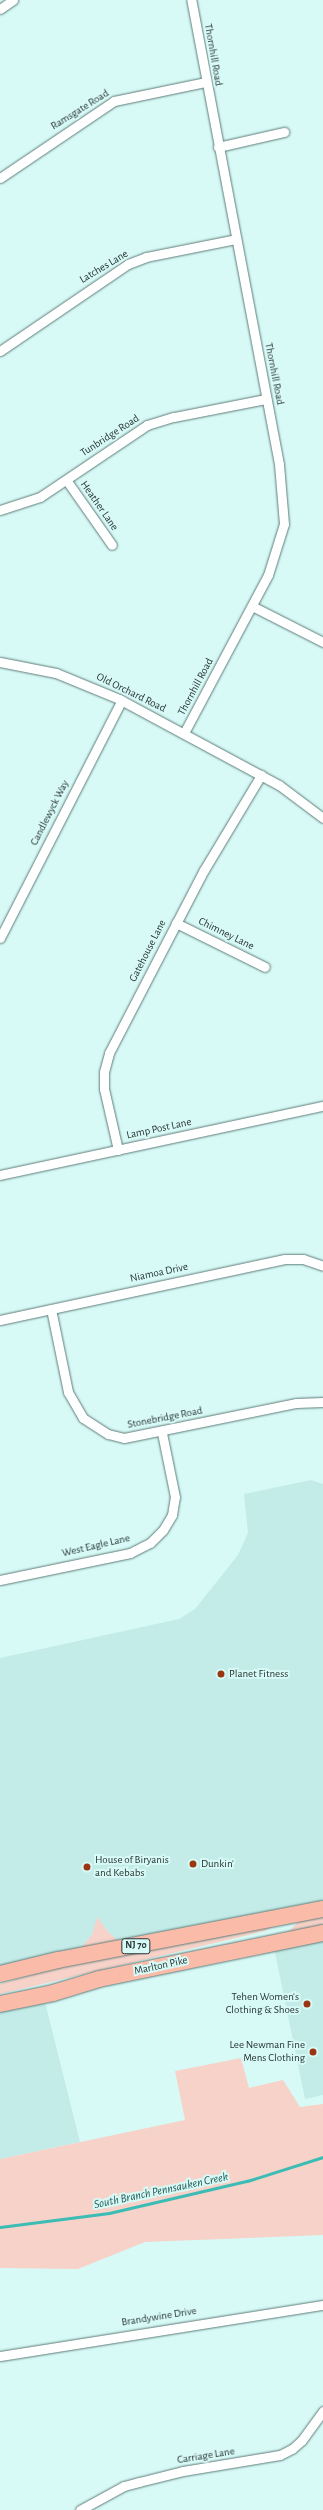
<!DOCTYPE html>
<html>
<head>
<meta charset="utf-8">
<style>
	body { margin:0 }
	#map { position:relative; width:323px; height:2510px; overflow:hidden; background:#d8faf7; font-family:"Alegreya Sans",sans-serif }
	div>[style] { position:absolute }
	.built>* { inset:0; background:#c3ece8 }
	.green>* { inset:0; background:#f7d2c8 }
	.stream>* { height:3px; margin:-1.5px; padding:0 1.5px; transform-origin:1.5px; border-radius:1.5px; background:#3bbdb6 }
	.roads { filter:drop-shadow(0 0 1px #5d7c79) drop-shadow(0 0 1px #5d7c79) }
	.street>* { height:9px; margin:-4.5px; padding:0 4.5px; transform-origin:4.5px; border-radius:4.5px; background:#fff }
	.highway>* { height:16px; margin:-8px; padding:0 8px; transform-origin:8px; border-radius:8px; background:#fbbba9 }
	.dots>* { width:11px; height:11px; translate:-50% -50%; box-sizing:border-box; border:2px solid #d8faf7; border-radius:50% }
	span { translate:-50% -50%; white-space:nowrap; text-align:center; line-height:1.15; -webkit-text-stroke:4px #d8faf7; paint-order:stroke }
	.shield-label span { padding:1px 3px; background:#d8faf7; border:1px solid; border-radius:3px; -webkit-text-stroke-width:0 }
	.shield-label { font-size:10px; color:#273433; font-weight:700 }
	.street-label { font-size:11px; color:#273433 }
	.poi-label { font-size:11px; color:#273433 }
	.left { translate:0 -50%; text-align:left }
	.right { translate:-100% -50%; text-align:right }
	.water-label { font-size:12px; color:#245955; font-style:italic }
</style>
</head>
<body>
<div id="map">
	<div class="built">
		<i style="clip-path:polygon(311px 1480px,323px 1484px,323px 1909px,0 1967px,0 1658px,179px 1619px,195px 1609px,238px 1555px,248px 1533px,244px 1494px)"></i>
		<i style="clip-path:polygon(323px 1933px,323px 2095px,305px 2099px,273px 1943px)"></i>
		<i style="clip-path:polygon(43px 1994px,80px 2142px,0 2159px,0 2004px)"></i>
	</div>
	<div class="green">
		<i style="clip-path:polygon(323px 1914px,323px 1928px,288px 1932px,301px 1919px)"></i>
		<i style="clip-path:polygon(97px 1917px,108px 1932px,120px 1942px,80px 1949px,92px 1935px)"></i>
		<i style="clip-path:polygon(279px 1924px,265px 1931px,0 1994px,0 1984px,74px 1963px)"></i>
		<i style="clip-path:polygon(241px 2058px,249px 2088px,283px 2080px,300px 2107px,323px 2104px,323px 2235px,145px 2242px,78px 2269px,0 2268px,0 2159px,185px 2120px,175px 2071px)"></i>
	</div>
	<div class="stream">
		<i style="left:0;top:2227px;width:110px;rotate:-7.3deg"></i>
		<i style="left:109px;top:2213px;width:142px;rotate:-13.1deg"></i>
		<i style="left:247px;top:2181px;width:80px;rotate:-17.5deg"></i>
	</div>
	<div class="roads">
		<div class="street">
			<i style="left:0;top:9px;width:16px;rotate:-35deg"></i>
			<i style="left:218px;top:147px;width:68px;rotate:-12.8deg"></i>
			<i style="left:0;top:178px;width:138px;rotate:-34deg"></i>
			<i style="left:114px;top:101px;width:94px;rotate:-11.7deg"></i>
			<i style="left:0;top:351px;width:155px;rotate:-34.2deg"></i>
			<i style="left:128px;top:264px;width:19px;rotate:-21deg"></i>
			<i style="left:146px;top:257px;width:92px;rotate:-11.3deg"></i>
			<i style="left:67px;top:481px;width:78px;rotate:54.9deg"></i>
			<i style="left:0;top:510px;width:42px;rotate:-18deg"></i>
			<i style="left:40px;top:497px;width:129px;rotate:-33.9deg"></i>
			<i style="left:147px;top:425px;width:28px;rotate:-17deg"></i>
			<i style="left:174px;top:417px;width:94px;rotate:-11.1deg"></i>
			<i style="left:252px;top:606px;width:80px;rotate:26.9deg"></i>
			<i style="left:0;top:662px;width:57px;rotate:11.1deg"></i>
			<i style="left:56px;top:673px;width:68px;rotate:22.4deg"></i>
			<i style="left:119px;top:699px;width:182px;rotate:28.3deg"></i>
			<i style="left:279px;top:785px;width:55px;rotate:36.9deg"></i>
			<i style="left:184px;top:733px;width:179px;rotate:-62deg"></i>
			<i style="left:268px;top:575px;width:53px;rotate:-72.6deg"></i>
			<i style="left:284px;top:524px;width:60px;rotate:-94.8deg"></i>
			<i style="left:279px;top:464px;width:472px;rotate:-100.7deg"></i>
			<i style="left:176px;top:923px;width:99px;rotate:26.3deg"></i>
			<i style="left:0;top:938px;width:267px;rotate:-62.9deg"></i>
			<i style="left:118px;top:1150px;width:63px;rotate:-102.9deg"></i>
			<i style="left:104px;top:1089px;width:17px;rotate:-90deg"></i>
			<i style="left:104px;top:1072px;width:20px;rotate:-75deg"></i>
			<i style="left:109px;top:1053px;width:206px;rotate:-62.6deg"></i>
			<i style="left:204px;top:870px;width:111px;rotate:-59deg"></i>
			<i style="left:0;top:1175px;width:330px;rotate:-12.1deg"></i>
			<i style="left:51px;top:1309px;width:85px;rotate:78.4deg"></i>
			<i style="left:68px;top:1392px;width:30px;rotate:60deg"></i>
			<i style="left:83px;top:1418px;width:30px;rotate:33deg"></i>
			<i style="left:108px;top:1434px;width:16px;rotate:14deg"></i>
			<i style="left:124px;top:1438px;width:176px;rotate:-11.5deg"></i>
			<i style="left:296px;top:1403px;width:27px;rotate:-2deg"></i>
			<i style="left:0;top:1320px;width:291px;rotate:-12.1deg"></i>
			<i style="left:285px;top:1259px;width:18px"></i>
			<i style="left:303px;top:1259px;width:21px;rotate:19deg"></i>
			<i style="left:0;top:1580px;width:133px;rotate:-11.7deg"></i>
			<i style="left:130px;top:1553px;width:22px;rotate:-27deg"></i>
			<i style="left:150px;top:1543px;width:18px;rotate:-45deg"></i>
			<i style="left:163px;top:1530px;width:17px;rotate:-59deg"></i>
			<i style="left:172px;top:1515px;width:18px;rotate:-81deg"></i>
			<i style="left:175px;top:1497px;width:65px;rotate:-101.5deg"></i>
			<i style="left:0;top:2356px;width:327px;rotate:-9deg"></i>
			<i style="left:80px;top:2510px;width:50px;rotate:-28.6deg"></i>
			<i style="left:124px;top:2486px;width:16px;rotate:-15deg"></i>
			<i style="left:139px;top:2482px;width:45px;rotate:-14deg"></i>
			<i style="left:183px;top:2471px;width:98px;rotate:-9.4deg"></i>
			<i style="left:280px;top:2455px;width:13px;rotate:-27deg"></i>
			<i style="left:292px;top:2449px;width:13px;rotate:-42deg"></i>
			<i style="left:302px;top:2440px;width:36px;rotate:-54deg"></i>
		</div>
		<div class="highway">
			<i style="left:0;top:1974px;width:60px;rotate:-13.6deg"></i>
			<i style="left:58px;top:1960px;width:270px;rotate:-10.9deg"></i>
			<i style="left:0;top:2004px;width:54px;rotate:-11.7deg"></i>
			<i style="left:53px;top:1993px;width:48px;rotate:-16.9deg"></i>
			<i style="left:99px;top:1979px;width:229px;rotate:-11.6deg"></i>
		</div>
	</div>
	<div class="dots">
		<i style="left:221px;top:1674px;background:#9b3413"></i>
		<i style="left:193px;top:1864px;background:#9b3413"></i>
		<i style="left:87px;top:1867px;background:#9b3413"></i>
		<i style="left:307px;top:2004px;background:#9b3413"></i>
		<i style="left:313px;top:2052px;background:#9b3413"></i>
	</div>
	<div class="shield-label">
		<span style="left:136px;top:1946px">NJ 70</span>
	</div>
	<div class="street-label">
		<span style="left:213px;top:55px;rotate:80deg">Thornhill Road</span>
		<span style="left:80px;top:110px;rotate:-32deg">Ramsgate Road</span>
		<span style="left:104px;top:267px;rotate:-31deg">Latches Lane</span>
		<span style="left:274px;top:374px;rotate:79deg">Thornhill Road</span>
		<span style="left:110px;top:436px;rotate:-33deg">Tunbridge Road</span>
		<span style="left:99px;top:506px;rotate:55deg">Heather Lane</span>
		<span style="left:196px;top:687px;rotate:-62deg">Thornhill Road</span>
		<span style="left:131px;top:693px;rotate:26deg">Old Orchard Road</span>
		<span style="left:50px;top:813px;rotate:-63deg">Candlewyck Way</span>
		<span style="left:226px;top:934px;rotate:26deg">Chimney Lane</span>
		<span style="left:148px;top:951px;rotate:-63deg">Gatehouse Lane</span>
		<span style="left:159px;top:1129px;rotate:-12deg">Lamp Post Lane</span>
		<span style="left:159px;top:1273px;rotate:-12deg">Niamoa Drive</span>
		<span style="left:165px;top:1418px;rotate:-11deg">Stonebridge Road</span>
		<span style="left:96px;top:1546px;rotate:-13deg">West Eagle Lane</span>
		<span style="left:161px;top:1966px;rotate:-12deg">Marlton Pike</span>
		<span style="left:159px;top:2317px;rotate:-9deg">Brandywine Drive</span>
		<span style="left:206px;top:2456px;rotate:-9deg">Carriage Lane</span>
	</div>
	<div class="poi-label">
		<span class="left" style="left:229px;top:1674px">Planet Fitness</span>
		<span class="left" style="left:95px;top:1867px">House of Biryanis<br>and Kebabs</span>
		<span class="left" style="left:201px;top:1864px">Dunkin'</span>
		<span class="right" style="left:299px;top:2004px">Tehen Women's<br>Clothing &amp; Shoes</span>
		<span class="right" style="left:305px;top:2052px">Lee Newman Fine<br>Mens Clothing</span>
	</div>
	<div class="water-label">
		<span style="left:161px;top:2191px;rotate:-12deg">South Branch Pennsauken Creek</span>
	</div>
</div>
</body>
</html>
